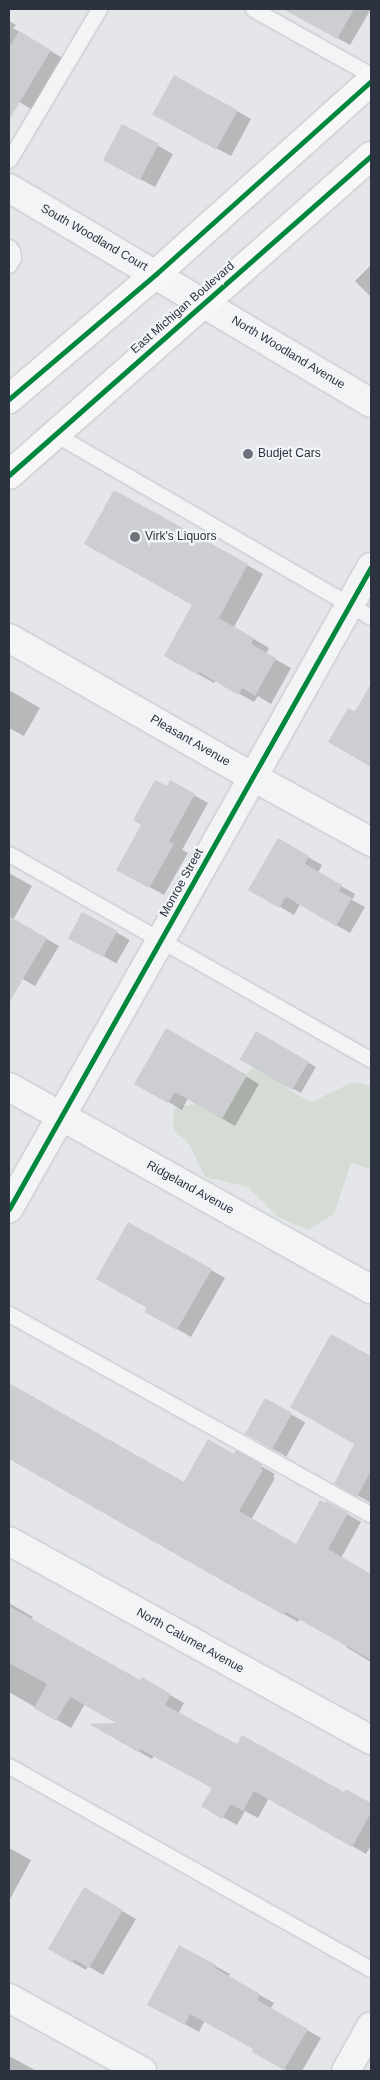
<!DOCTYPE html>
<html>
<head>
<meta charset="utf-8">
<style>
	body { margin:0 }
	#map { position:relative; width:380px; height:2080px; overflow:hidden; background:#e4e6e9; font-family:Helvetica,sans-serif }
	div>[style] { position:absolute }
	.green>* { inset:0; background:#d4dcd5 }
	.shadow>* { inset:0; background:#0003; transform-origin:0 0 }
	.building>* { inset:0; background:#cdced1; transform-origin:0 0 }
	.roads { filter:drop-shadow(0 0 1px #c2c4c7) drop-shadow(0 0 1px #c2c4c7) }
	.service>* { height:15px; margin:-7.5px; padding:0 7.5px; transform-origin:7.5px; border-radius:7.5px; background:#f3f4f5 }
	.minor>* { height:28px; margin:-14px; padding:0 14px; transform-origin:14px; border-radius:14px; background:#f3f4f5 }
	.tertiary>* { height:28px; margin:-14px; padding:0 14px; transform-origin:14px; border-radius:14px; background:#f3f4f5 }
	.primary>* { height:28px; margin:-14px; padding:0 14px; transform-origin:14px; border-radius:14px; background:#f7f7f7 }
	.cycleway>* { height:5px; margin:-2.5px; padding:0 2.5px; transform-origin:2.5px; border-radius:2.5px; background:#00873e }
	.dots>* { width:14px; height:14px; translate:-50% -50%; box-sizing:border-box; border:2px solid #f3f4f7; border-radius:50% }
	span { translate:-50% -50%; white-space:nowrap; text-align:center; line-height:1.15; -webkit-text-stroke:4.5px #f3f4f7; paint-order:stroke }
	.street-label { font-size:12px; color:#2c3240 }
	.poi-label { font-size:12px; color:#2c3240 }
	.left { translate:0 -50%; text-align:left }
	.frame { position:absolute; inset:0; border:10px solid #2c3240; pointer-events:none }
</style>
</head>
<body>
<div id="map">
	<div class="green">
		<i style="clip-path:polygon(254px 1066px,265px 1066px,290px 1091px,312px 1102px,353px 1082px,371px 1086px,371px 1169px,351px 1163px,334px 1214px,308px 1230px,278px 1217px,248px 1187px,205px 1177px,189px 1144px,173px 1129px,174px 1108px,224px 1099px)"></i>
	</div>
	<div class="shadow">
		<i style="clip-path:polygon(285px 9px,371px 9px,350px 45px)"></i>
		<i style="clip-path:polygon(9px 21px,16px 25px,13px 28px,64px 59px,33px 110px,9px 96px)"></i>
		<i style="clip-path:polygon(237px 111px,251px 119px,231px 156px,168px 122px)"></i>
		<i style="clip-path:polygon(122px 126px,173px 154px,155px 187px,118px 167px)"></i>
		<i style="clip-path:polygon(371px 265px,371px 297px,355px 281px)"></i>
		<i style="clip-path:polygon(115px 492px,263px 574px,234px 627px,269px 648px,266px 654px,291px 668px,271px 704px,258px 696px,254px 702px,215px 680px,214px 683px,166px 656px,194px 604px)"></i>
		<i style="clip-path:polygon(9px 690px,40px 708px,24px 736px,9px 728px)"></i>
		<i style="clip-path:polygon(359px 706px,371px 713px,371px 765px,330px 742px)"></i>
		<i style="clip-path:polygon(171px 782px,208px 803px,182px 850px,188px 853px,164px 895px,118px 869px)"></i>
		<i style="clip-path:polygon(278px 840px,322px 865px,318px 873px,355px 894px,352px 900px,365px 907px,350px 933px,300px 904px,294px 915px,250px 889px)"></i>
		<i style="clip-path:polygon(9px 873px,32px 886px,13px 920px,59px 946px,35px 986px,9px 971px)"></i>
		<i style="left:83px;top:913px;width:54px;height:27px;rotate:30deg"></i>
		<i style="clip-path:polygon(166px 1030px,259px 1084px,235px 1126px,188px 1098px,182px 1110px,136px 1083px)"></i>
		<i style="left:257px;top:1033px;width:68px;height:30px;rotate:30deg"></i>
		<i style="clip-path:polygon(128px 1223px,225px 1278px,191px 1337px,146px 1311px,148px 1307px)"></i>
		<i style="clip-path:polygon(332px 1336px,371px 1358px,371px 1503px,336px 1483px,356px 1444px)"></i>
		<i style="clip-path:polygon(9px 1384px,184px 1483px,234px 1455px,236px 1452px,275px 1474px,273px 1477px,275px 1478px,251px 1520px,296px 1545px,326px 1502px,361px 1522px,341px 1558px,371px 1576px,371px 1662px,346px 1647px,347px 1645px,300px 1618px,298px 1622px,9px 1458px)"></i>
		<i style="left:265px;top:1400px;width:46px;height:39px;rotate:29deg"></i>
		<i style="clip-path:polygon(9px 1603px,33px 1617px,31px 1620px,140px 1682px,142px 1679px,184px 1703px,178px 1714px,238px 1746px,344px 1794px,346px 1790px,371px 1805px,371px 1845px,366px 1854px,269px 1798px,258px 1818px,245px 1811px,237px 1825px,203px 1806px,213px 1788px,154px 1756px,152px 1759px,93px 1725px,120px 1724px,85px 1704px,71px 1728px,9px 1692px)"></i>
		<i style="clip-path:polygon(9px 1848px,31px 1860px,9px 1901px)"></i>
		<i style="clip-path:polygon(84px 1889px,136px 1919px,103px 1975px,88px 1966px,86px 1970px,50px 1949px)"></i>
		<i style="clip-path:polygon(180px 1947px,230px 1974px,228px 1977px,274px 2003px,270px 2009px,321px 2038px,302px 2071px,288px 2071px,254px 2052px,255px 2049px,205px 2020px,199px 2032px,163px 2012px)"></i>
		<i style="clip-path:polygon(9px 2056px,35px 2070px,9px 2071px)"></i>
	</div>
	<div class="building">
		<i style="clip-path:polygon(283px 9px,354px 9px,337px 39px)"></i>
		<i style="clip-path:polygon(19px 31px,51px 50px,9px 120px,9px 48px)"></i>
		<i style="left:174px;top:75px;width:73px;height:45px;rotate:29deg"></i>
		<i style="left:122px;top:124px;width:42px;height:41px;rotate:28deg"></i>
		<i style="clip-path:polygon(114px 490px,248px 564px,219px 618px,254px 638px,251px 644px,276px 658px,255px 696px,242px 688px,238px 695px,199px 672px,198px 675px,164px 656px,192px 605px,84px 544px)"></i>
		<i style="clip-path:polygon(371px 683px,371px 767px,328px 742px,348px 708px,355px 712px)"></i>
		<i style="clip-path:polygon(155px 780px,167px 786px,170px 780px,195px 794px,169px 841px,174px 844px,149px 888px,116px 870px,141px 825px,133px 820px)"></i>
		<i style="clip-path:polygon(278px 838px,309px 856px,305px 864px,342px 885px,339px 891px,352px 898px,336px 926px,286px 897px,279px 908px,248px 890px)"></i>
		<i style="left:82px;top:912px;width:40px;height:30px;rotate:28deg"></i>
		<i style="clip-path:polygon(9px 916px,47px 938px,9px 1003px)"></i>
		<i style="clip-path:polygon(166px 1028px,247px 1075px,222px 1119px,175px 1092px,168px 1103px,134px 1084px)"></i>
		<i style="left:256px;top:1031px;width:61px;height:33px;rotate:30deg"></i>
		<i style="clip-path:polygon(128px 1222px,212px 1269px,177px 1330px,144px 1312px,147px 1308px,96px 1279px)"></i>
		<i style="clip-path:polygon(331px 1334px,371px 1356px,371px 1470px,357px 1497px,334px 1484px,354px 1444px,290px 1407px)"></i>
		<i style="clip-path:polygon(9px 1383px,184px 1482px,208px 1439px,234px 1454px,236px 1450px,262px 1465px,261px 1468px,263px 1470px,239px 1511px,296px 1544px,320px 1500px,325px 1503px,326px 1501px,348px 1513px,328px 1549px,371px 1574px,371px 1660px,286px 1612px,284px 1615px,235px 1588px,9px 1459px)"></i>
		<i style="left:265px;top:1398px;width:31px;height:41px;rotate:29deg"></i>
		<i style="clip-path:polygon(9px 1606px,140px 1680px,142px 1677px,171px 1694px,165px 1705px,237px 1744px,242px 1735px,344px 1792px,346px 1789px,371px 1803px,371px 1813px,352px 1847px,254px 1791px,243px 1811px,231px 1804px,222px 1819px,201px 1806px,212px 1788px,140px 1749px,138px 1752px,89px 1724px,116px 1723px,70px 1697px,56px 1721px,34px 1708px,47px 1684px,9px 1663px)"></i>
		<i style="clip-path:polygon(84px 1887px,123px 1910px,89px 1968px,74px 1959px,72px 1963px,48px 1949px)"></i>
		<i style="clip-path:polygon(179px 1945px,216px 1965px,215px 1968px,260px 1994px,257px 2000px,308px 2029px,284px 2070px,252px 2052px,253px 2049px,190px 2014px,185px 2025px,147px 2005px)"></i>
	</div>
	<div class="roads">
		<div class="service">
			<i style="left:253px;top:9px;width:135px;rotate:29.2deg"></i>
			<i style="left:9px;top:160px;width:176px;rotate:-59.2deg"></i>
			<i style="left:9px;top:247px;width:5px;rotate:53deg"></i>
			<i style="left:12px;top:251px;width:7px;rotate:82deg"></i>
			<i style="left:13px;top:258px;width:8px;rotate:120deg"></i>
			<i style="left:55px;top:434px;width:365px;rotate:30.1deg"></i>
			<i style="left:9px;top:854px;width:417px;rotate:29.6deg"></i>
			<i style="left:9px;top:1314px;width:414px;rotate:29deg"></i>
			<i style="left:9px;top:1766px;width:415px;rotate:29.3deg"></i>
		</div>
		<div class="minor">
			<i style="left:9px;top:638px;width:281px;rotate:29.7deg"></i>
			<i style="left:253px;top:777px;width:496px;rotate:119.5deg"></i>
			<i style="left:9px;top:1087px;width:415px;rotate:29.2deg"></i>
			<i style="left:9px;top:1541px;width:413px;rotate:28.8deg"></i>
			<i style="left:9px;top:1998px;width:152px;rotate:28.8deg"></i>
			<i style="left:346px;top:2071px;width:51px;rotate:-60.9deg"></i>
		</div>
		<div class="tertiary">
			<i style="left:9px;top:188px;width:421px;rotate:30.7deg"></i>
			<i style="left:371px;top:567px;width:241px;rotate:119.3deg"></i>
			<i style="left:253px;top:777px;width:135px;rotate:28.8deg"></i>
		</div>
		<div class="primary">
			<i style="left:9px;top:399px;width:193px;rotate:-40.4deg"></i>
			<i style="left:156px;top:274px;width:289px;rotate:-41.9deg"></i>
			<i style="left:9px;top:475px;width:482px;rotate:-41.4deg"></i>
		</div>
	</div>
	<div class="cycleway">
		<i style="left:9px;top:399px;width:193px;rotate:-40.4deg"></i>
		<i style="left:156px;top:274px;width:289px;rotate:-41.9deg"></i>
		<i style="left:9px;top:475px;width:482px;rotate:-41.4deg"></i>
		<i style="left:9px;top:1209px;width:737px;rotate:-60.58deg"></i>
	</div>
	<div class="dots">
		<i style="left:248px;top:454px;background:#6c717b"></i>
		<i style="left:135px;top:537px;background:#6c717b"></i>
	</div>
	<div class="street-label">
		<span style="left:94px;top:238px;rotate:30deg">South Woodland Court</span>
		<span style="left:183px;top:308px;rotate:-41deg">East Michigan Boulevard</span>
		<span style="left:288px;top:353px;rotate:31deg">North Woodland Avenue</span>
		<span style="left:190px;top:741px;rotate:30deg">Pleasant Avenue</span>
		<span style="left:182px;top:883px;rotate:-61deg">Monroe Street</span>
		<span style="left:190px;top:1188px;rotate:29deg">Ridgeland Avenue</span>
		<span style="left:190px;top:1641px;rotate:29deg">North Calumet Avenue</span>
	</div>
	<div class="poi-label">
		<span class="left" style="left:258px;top:454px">Budjet Cars</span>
		<span class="left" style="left:145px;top:537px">Virk's Liquors</span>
	</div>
	<div class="frame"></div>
</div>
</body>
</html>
